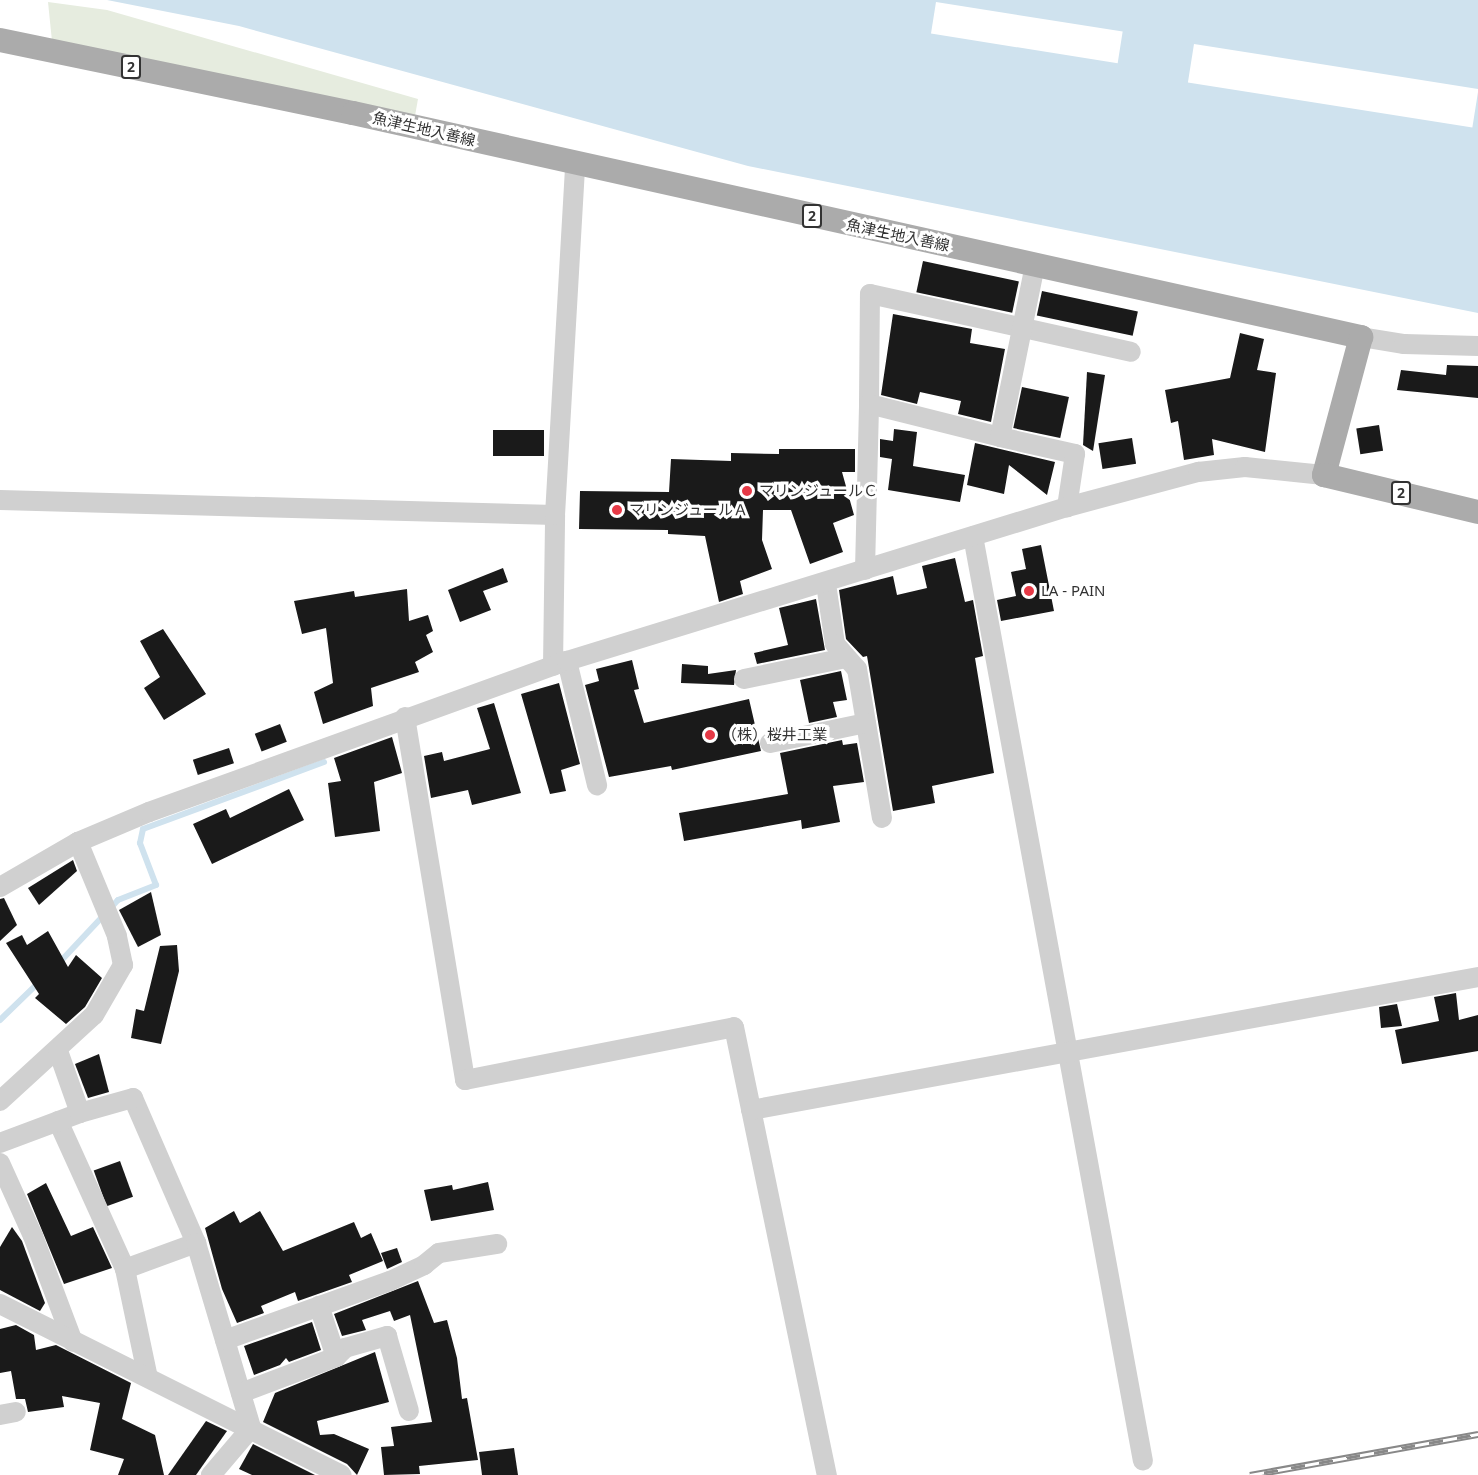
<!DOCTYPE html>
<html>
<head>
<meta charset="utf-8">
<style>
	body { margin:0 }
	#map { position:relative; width:1478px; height:1475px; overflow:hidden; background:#fff; font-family:"Noto Sans","Noto Sans JP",sans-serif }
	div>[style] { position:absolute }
	.green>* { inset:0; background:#e6ecdf }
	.water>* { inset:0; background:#cfe2ee }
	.pier>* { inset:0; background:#fff; transform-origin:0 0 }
	.stream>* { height:6px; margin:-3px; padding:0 3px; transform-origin:3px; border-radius:3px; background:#cfe2ee }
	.building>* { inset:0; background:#1a1a1a; transform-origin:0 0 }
	.minor>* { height:20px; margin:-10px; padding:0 10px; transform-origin:10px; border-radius:10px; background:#d0d0d0 }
	.major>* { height:24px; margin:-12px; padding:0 12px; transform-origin:12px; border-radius:12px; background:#ababab }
	.rail>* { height:7px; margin-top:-3.5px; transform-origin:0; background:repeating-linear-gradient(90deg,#fff 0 14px,#888 0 28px); box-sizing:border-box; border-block:2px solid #888 }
	.dots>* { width:16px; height:16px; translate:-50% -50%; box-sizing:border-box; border:3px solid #fff; border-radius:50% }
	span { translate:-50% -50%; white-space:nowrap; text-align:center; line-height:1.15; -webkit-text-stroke:6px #fff; paint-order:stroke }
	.shield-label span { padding:2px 4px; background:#fff; border:2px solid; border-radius:4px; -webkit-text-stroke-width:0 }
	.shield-label { font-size:14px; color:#333; font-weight:700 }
	.street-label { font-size:15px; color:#333 }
	.poi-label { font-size:15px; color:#333 }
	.left { translate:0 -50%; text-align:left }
</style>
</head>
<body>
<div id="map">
	<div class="green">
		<i style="clip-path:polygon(48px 2px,107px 10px,418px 99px,413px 127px,53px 51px)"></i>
	</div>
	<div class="water">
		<i style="clip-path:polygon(107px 0,1478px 0,1478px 313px,748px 166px,239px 26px)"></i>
	</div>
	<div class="pier">
		<i style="left:936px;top:2px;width:189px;height:32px;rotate:9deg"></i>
		<i style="left:1194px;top:44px;width:288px;height:39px;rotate:9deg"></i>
	</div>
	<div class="stream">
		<i style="left:59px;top:963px;width:86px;rotate:-46.9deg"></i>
		<i style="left:118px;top:900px;width:41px;rotate:-21.5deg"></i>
		<i style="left:156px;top:885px;width:45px;rotate:-110.9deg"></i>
		<i style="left:140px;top:843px;width:14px;rotate:-78deg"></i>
		<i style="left:143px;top:829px;width:193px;rotate:-20.3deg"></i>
		<i style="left:0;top:1020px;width:53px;rotate:-44.2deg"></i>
	</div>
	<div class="building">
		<i style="left:923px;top:261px;width:98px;height:32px;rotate:12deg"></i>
		<i style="left:1042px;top:291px;width:98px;height:25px;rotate:12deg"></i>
		<i style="clip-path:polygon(893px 314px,972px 329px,970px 343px,1005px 349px,991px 422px,958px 414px,961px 401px,920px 392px,917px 404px,881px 395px)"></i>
		<i style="clip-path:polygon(1240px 333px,1264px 339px,1257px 370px,1276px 373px,1265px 452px,1212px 439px,1214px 455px,1184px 460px,1178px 421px,1171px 423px,1165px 390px,1230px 378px)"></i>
		<i style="clip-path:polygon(1447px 365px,1478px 366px,1478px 398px,1397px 390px,1401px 370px,1446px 375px)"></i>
		<i style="clip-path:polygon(1087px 372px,1105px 375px,1093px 451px,1083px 445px)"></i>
		<i style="left:1022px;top:387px;width:48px;height:42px;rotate:12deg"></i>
		<i style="left:1379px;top:425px;width:26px;height:23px;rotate:81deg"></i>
		<i style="clip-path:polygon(894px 429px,917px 432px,913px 466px,965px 475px,960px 502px,888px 490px,892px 459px,880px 457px,880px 439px,893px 441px)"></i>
		<i style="left:493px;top:430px;width:51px;height:26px"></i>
		<i style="left:1132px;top:438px;width:26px;height:34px;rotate:81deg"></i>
		<i style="clip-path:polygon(975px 443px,1055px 462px,1047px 495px,1009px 465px,1004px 494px,967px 485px)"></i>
		<i style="clip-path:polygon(779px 449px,855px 449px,855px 472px,842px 472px,854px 515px,833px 523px,843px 552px,810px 564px,791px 510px,763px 510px,762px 540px,772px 569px,740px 581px,743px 594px,719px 602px,705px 536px,668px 534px,668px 530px,579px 529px,580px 491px,669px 492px,671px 459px,731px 461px,731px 453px,779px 454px)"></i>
		<i style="clip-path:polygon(1041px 545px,1054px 611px,1001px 621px,997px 600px,1016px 596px,1011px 572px,1026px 569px,1022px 549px)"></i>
		<i style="clip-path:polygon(955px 558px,965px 602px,973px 600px,983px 656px,975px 658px,994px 773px,932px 786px,935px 803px,893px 811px,867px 656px,863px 657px,846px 639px,839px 590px,893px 576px,897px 595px,927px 588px,922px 566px)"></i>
		<i style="clip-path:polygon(503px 568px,508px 582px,483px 591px,491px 610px,460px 622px,448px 590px)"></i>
		<i style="clip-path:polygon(407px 589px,409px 621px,428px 615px,433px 631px,426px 635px,433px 652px,415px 662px,419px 672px,371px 688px,373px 706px,323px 724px,314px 692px,333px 683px,326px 628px,302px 634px,294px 601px,354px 591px,355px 597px)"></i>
		<i style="clip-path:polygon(816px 599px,825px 650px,757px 664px,754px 653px,788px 645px,779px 608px)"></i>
		<i style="clip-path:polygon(163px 629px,206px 694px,164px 720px,144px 688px,160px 677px,140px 641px)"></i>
		<i style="clip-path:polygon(632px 660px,639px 689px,634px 690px,644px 723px,749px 699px,761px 751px,672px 770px,671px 766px,609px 777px,585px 685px,599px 681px,596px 669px)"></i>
		<i style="clip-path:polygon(682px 664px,708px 666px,708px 674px,736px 670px,734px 685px,681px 683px)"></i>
		<i style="clip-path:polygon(841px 671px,847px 700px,833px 702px,837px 717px,809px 723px,800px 680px)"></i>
		<i style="clip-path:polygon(559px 683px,580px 764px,561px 770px,566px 791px,550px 794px,521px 694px)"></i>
		<i style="clip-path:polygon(494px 703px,521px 793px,472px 805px,468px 790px,431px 798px,424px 756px,442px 752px,444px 761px,490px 749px,477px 708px)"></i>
		<i style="left:280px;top:724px;width:19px;height:27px;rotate:69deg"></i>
		<i style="clip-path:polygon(392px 737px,402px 773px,374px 782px,380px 831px,335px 837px,328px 783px,341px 781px,334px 758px)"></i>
		<i style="clip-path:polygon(842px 740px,843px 745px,857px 743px,864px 782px,833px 786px,840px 822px,802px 829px,801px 820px,684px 841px,679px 813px,788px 794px,780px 753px)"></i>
		<i style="left:229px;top:748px;width:16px;height:38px;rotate:72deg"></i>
		<i style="clip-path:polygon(289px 789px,304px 820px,212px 864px,193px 824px,226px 809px,230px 818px)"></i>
		<i style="clip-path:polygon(73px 860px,77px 871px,39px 905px,28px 888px)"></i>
		<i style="clip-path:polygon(151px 892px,161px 935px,138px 947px,119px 910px)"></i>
		<i style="clip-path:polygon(4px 898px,17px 925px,0 941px,0 899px)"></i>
		<i style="clip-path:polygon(48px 931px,68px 967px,76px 955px,102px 978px,85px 1007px,66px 1024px,35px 998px,39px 994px,6px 943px,22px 935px,27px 945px)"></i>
		<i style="clip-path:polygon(177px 945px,179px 971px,161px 1044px,131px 1038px,136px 1009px,144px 1011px,160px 946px)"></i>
		<i style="clip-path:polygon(1456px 993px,1459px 1020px,1478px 1015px,1478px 1051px,1402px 1064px,1395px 1030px,1439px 1021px,1434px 997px)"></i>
		<i style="clip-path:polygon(1397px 1004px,1402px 1026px,1381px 1028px,1379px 1007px)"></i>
		<i style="clip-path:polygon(99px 1054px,109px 1092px,88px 1098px,75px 1064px)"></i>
		<i style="left:120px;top:1161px;width:38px;height:28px;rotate:70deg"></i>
		<i style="clip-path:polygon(488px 1182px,494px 1210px,431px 1221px,424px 1190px,452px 1185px,453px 1190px)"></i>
		<i style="clip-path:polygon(46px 1183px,71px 1236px,93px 1227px,112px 1268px,64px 1284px,27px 1194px)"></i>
		<i style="clip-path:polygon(234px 1211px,240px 1223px,260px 1211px,283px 1251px,354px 1222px,361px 1238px,371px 1233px,383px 1261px,349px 1275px,352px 1282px,298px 1301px,295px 1292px,261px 1306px,264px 1313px,237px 1323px,222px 1289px,205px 1228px)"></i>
		<i style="clip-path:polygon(12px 1227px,22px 1241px,45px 1303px,40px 1311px,0 1290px,0 1247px)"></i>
		<i style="clip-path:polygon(397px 1248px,402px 1262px,387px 1269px,381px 1253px)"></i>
		<i style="clip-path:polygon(418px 1281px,434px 1323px,447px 1320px,457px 1358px,462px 1399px,467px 1398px,478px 1460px,419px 1466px,420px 1474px,384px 1475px,381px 1447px,394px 1446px,391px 1427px,432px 1422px,410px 1315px,394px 1321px,390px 1311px,362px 1320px,366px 1330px,342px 1336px,334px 1314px)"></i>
		<i style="clip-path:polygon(312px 1322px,321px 1350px,289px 1362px,286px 1358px,280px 1365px,254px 1375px,244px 1346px)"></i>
		<i style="clip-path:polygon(16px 1325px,34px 1335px,36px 1350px,56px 1345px,131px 1383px,122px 1419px,155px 1435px,164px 1475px,118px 1475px,124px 1459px,90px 1450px,100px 1403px,62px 1396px,64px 1407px,28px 1412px,25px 1399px,16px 1399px,11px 1371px,0 1373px,0 1329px)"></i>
		<i style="clip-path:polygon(375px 1352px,389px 1402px,317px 1421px,320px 1435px,334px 1434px,369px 1449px,357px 1475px,347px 1464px,263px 1422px,275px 1393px)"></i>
		<i style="clip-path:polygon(206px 1421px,227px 1431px,196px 1475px,168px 1475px)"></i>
		<i style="clip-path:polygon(253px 1444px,315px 1475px,252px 1475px,239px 1469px)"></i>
		<i style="clip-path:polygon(514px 1448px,518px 1475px,482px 1475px,479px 1452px)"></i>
	</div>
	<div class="minor">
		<i style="left:1361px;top:337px;width:44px;rotate:9.2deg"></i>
		<i style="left:1404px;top:344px;width:74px;rotate:1.5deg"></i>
		<i style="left:869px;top:404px;width:110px;rotate:-89.5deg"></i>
		<i style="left:870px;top:294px;width:267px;rotate:12.5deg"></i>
		<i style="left:1000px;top:437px;width:77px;rotate:12.8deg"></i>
		<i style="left:1075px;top:454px;width:54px;rotate:98.6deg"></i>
		<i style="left:0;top:500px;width:555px;rotate:1.55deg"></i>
		<i style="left:973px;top:536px;width:940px;rotate:79.59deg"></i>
		<i style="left:865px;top:570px;width:166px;rotate:-88.6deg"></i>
		<i style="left:869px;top:404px;width:135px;rotate:14.1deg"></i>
		<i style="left:1000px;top:437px;width:176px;rotate:-78.5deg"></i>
		<i style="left:826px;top:584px;width:61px;rotate:81.5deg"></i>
		<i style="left:835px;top:644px;width:33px;rotate:49deg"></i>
		<i style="left:857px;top:669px;width:151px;rotate:80.5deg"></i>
		<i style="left:567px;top:661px;width:128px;rotate:76.4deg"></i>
		<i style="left:553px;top:666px;width:151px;rotate:-89.2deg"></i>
		<i style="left:555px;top:515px;width:351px;rotate:-86.7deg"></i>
		<i style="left:744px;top:679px;width:103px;rotate:-11.7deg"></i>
		<i style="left:405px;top:717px;width:368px;rotate:80.6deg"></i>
		<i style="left:465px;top:1080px;width:274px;rotate:-11.1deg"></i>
		<i style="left:734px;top:1027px;width:458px;rotate:78.3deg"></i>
		<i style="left:770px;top:743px;width:98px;rotate:-11.8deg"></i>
		<i style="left:0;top:887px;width:90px;rotate:-30deg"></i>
		<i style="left:78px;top:842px;width:77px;rotate:-22.9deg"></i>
		<i style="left:149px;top:812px;width:444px;rotate:-19.9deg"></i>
		<i style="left:567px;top:661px;width:523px;rotate:-17.12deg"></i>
		<i style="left:1067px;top:507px;width:136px;rotate:-15deg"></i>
		<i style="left:1198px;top:472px;width:47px;rotate:-6.1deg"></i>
		<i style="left:1245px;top:467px;width:79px;rotate:5.8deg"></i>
		<i style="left:0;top:1101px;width:127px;rotate:-42.5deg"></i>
		<i style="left:94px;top:1015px;width:58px;rotate:-59.9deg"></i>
		<i style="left:123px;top:965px;width:30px;rotate:-102deg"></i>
		<i style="left:117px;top:936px;width:102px;rotate:-112.5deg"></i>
		<i style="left:751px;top:1110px;width:739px;rotate:-10.37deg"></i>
		<i style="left:58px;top:1121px;width:162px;rotate:65.6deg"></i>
		<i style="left:125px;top:1269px;width:76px;rotate:-20.1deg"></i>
		<i style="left:196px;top:1243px;width:158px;rotate:-113.5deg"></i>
		<i style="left:133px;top:1098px;width:55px;rotate:164.2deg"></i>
		<i style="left:0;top:1143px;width:85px;rotate:-20.6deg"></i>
		<i style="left:80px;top:1113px;width:66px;rotate:-109.5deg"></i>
		<i style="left:0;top:1163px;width:80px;rotate:65.7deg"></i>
		<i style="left:33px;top:1236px;width:113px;rotate:69.3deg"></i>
		<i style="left:196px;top:1243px;width:193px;rotate:73.4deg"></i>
		<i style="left:251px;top:1428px;width:62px;rotate:130.4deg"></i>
		<i style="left:125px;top:1269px;width:111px;rotate:78.1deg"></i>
		<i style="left:0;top:1304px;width:382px;rotate:26.6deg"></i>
		<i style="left:225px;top:1340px;width:175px;rotate:-19.7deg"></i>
		<i style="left:390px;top:1281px;width:38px;rotate:-25deg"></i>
		<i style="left:424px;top:1265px;width:19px;rotate:-39deg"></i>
		<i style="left:439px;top:1253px;width:59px;rotate:-8.8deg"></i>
		<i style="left:336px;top:1357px;width:13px;rotate:-45deg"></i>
		<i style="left:345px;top:1348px;width:44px;rotate:-15.9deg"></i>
		<i style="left:387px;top:1336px;width:78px;rotate:73.7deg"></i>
		<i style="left:241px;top:1393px;width:102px;rotate:-20.8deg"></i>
		<i style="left:336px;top:1357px;width:54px;rotate:-108.4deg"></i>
		<i style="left:0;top:1415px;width:16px;rotate:-11deg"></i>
	</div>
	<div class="major">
		<i style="left:0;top:40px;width:360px;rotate:11.7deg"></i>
		<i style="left:353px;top:113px;width:1033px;rotate:12.53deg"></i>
		<i style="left:1361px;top:337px;width:143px;rotate:105deg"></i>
		<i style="left:1324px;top:475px;width:158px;rotate:13.5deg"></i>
	</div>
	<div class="rail">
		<i style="left:1250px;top:1475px;width:232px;rotate:-10.2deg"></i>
	</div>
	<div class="dots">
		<i style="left:747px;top:491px;background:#e63946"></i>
		<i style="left:617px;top:510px;background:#e63946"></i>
		<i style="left:1029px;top:591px;background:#e63946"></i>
		<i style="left:710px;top:735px;background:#e63946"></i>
	</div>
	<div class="shield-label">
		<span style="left:131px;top:67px">2</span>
		<span style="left:812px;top:216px">2</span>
		<span style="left:1401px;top:493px">2</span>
	</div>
	<div class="street-label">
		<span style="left:424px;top:129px;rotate:13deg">魚津生地入善線</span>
		<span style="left:898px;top:235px;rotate:12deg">魚津生地入善線</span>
	</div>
	<div class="poi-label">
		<span class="left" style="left:759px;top:491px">マリンジュールＣ</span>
		<span class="left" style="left:629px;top:510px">マリンジュールＡ</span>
		<span class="left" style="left:1041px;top:591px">LA - PAIN</span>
		<span class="left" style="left:722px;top:735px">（株）桜井工業</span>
	</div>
</div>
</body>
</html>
